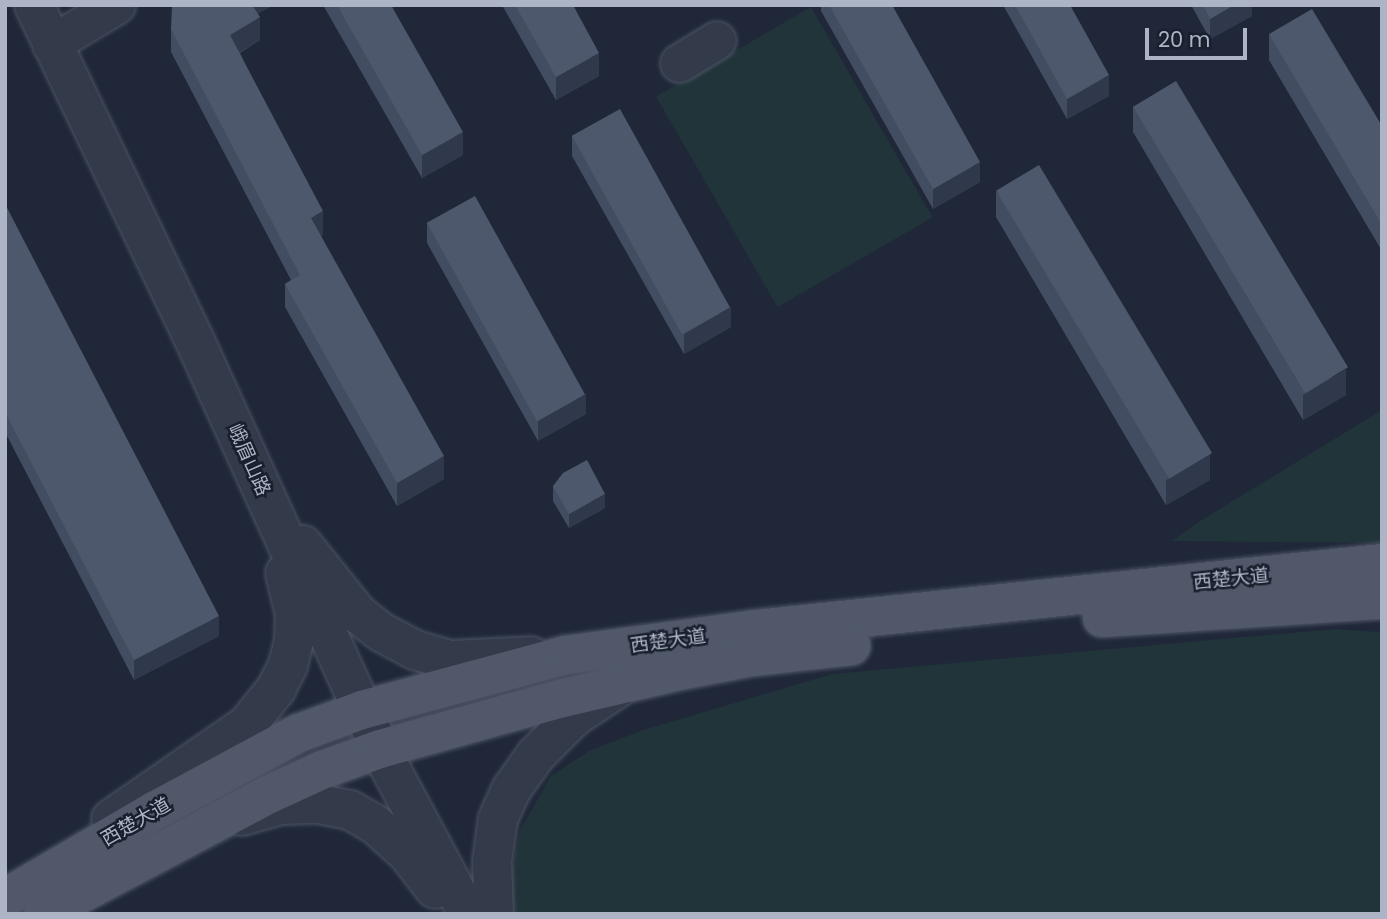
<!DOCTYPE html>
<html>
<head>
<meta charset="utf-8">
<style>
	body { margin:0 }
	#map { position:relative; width:1387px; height:919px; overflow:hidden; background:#1f2739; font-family:Poppins,"Noto Sans SC",sans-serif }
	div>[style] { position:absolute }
	.green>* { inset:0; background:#21343a; transform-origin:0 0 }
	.roads { filter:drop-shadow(0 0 2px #4d5464) drop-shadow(0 0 2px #4d5464) }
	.minor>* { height:37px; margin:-18.5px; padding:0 18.5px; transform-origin:18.5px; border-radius:18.5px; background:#333a49 }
	.tertiary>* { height:38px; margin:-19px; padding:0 19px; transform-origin:19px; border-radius:19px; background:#333a49 }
	.primary>* { height:38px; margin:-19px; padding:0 19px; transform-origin:19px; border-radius:19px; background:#505869 }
	.wall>* { inset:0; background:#434d61 }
	.shaded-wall>* { inset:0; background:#30394c }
	.building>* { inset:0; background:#4e586c; transform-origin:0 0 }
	span { translate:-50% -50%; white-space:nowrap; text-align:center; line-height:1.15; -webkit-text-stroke:5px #181f2d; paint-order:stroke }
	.street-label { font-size:19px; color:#adb4c6 }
	.frame { position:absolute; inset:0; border:7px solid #adb4c6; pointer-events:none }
	.scale { position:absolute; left:1145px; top:28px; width:102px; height:32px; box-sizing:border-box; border:4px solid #adb4c6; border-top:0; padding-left:9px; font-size:21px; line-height:24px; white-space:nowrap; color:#adb4c6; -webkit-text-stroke:5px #181f2d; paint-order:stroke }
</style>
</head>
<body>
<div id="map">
	<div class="green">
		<i style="left:811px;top:7px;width:243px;height:179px;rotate:60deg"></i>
		<i style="clip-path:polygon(1382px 410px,1382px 543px,1172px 541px,1200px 521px)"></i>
		<i style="clip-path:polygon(1334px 629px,1382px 632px,1382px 914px,514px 914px,507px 892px,520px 830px,551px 776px,589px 751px,643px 730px,832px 674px)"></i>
	</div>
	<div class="roads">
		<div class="minor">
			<i style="left:51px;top:44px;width:76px;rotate:-31deg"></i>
			<i style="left:679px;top:63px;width:44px;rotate:-31.2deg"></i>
		</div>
		<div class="tertiary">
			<i style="left:34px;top:5px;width:373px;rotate:64.4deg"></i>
			<i style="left:195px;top:341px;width:448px;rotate:65.6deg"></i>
			<i style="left:380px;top:749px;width:187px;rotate:61.9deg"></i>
			<i style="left:303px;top:545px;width:88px;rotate:51.4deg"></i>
			<i style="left:358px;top:614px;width:29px;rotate:38deg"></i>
			<i style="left:381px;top:632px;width:38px;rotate:28deg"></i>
			<i style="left:415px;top:650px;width:36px;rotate:16deg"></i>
			<i style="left:450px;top:660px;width:81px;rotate:-2.8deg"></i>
			<i style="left:242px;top:816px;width:41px;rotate:-15.8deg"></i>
			<i style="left:281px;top:805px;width:38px;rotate:-2deg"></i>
			<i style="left:319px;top:804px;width:32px;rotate:11deg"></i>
			<i style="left:350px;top:810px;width:30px;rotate:30deg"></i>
			<i style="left:376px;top:825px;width:43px;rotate:42.2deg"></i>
			<i style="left:408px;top:854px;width:44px;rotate:52.4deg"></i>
			<i style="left:111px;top:819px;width:165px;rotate:-34.7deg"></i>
			<i style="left:247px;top:725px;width:46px;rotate:-51.1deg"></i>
			<i style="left:276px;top:689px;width:27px;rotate:-63deg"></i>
			<i style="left:288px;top:665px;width:25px;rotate:-76deg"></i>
			<i style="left:294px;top:641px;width:27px;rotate:-88deg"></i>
			<i style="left:295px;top:614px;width:42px;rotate:-103.7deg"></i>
			<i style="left:494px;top:914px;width:52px;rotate:-92.2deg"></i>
			<i style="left:492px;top:862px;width:43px;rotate:-82.1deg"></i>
			<i style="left:498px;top:819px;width:32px;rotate:-66deg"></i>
			<i style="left:511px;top:790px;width:42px;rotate:-54.8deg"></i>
			<i style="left:535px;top:756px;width:55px;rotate:-45deg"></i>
			<i style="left:574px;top:717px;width:58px;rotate:-33.7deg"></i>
		</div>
		<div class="primary">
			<i style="left:1102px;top:618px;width:281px;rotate:-3.7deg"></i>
			<i style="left:5px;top:898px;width:173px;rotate:-30.3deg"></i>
			<i style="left:154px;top:811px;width:165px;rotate:-28.3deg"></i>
			<i style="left:299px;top:733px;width:67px;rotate:-20.1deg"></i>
			<i style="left:362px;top:710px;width:211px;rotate:-15.1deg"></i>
			<i style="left:566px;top:655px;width:193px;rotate:-7.8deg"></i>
			<i style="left:757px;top:629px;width:628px;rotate:-6.03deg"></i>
			<i style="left:43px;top:914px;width:259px;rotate:-27.9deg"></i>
			<i style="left:272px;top:793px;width:55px;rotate:-24.7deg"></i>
			<i style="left:322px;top:770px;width:62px;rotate:-19.9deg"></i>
			<i style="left:380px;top:749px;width:186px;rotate:-15.6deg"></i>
			<i style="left:559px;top:699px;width:128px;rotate:-13.1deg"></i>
			<i style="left:684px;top:670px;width:69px;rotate:-10.8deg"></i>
			<i style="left:752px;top:657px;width:100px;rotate:-6.3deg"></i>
		</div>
	</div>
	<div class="wall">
		<i style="clip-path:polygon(323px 5px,391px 5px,463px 155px,422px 178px)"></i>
		<i style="clip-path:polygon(502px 5px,573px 5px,599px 76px,556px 100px)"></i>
		<i style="clip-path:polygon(821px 5px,892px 5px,980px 182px,933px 209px,821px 11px)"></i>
		<i style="clip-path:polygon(1003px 5px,1070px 5px,1109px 96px,1067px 119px)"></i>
		<i style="clip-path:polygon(1191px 5px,1252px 5px,1252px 16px,1210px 39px)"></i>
		<i style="clip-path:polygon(258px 14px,260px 40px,240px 53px,323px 234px,321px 236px,444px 479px,397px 506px,285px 307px,285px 284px,291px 280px,171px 52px,171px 29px)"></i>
		<i style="clip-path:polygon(1269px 34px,1382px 126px,1382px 251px,1269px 60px)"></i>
		<i style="clip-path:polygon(1133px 106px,1346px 395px,1303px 420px,1133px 132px)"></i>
		<i style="clip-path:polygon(572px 135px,731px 327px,684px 354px,572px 156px)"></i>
		<i style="clip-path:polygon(996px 191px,1210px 480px,1166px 505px,996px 217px)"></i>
		<i style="clip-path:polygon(5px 204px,219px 636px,134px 680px,5px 432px)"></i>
		<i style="clip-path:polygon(427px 222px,586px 414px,538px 441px,427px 243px)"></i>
		<i style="clip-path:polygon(553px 486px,605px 508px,569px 528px,553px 501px)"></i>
	</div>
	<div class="shaded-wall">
		<i style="clip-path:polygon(247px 5px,274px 5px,247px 20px)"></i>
		<i style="clip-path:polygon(1234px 5px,1252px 5px,1252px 16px,1210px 39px,1210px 19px)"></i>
		<i style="clip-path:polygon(260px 17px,260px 40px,230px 58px,230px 35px)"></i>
		<i style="clip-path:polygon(599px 53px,599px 76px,556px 100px,556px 77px)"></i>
		<i style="clip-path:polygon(1109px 75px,1109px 96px,1067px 119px,1067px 99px)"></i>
		<i style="clip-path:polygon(463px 132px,463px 155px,422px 178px,422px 155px)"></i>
		<i style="clip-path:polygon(980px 162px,980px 182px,933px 209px,933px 189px)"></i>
		<i style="clip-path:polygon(323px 211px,323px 234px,311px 241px,311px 218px)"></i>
		<i style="clip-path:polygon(731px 307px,731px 327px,684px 354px,684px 334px)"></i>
		<i style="clip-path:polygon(1346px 369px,1346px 395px,1303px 420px,1303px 395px)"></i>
		<i style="clip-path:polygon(586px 394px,586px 414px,538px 441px,538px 421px)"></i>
		<i style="clip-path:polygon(1210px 454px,1210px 480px,1166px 505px,1166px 480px)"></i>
		<i style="clip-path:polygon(444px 456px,444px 479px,397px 506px,397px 483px)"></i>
		<i style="clip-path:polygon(605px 494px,605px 508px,569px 528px,569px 514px)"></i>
		<i style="clip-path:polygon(219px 616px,219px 636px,134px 680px,134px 660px)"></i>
	</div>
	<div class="building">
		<i style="clip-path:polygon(172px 5px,252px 5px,260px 17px,230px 35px,323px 211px,311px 218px,444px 456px,397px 483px,285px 284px,300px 275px,171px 29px)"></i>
		<i style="clip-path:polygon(337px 5px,391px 5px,463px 132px,422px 155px)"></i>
		<i style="clip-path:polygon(515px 5px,573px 5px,599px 53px,556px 77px)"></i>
		<i style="clip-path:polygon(829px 5px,892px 5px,980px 162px,933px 189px)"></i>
		<i style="clip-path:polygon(1015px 5px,1070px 5px,1109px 75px,1067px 99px)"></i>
		<i style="clip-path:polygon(1203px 5px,1234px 5px,1210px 19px)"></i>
		<i style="clip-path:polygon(1312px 9px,1382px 126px,1382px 225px,1269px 34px)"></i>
		<i style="left:1176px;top:81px;width:334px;height:50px;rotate:59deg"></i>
		<i style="left:620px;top:109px;width:227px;height:55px;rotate:61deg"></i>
		<i style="left:1039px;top:165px;width:336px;height:50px;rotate:59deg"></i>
		<i style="left:475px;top:196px;width:227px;height:55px;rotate:61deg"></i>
		<i style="clip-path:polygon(5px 204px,219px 616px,134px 660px,5px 412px)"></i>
		<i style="clip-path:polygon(587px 460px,605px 494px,569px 514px,553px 486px,563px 473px)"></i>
	</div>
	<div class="street-label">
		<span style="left:249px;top:460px;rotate:66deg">峨眉山路</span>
		<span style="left:1231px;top:579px;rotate:-6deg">西楚大道</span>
		<span style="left:668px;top:641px;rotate:-8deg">西楚大道</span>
		<span style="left:136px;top:822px;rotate:-30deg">西楚大道</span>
	</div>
	<div class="frame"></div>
	<div class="scale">20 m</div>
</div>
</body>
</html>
